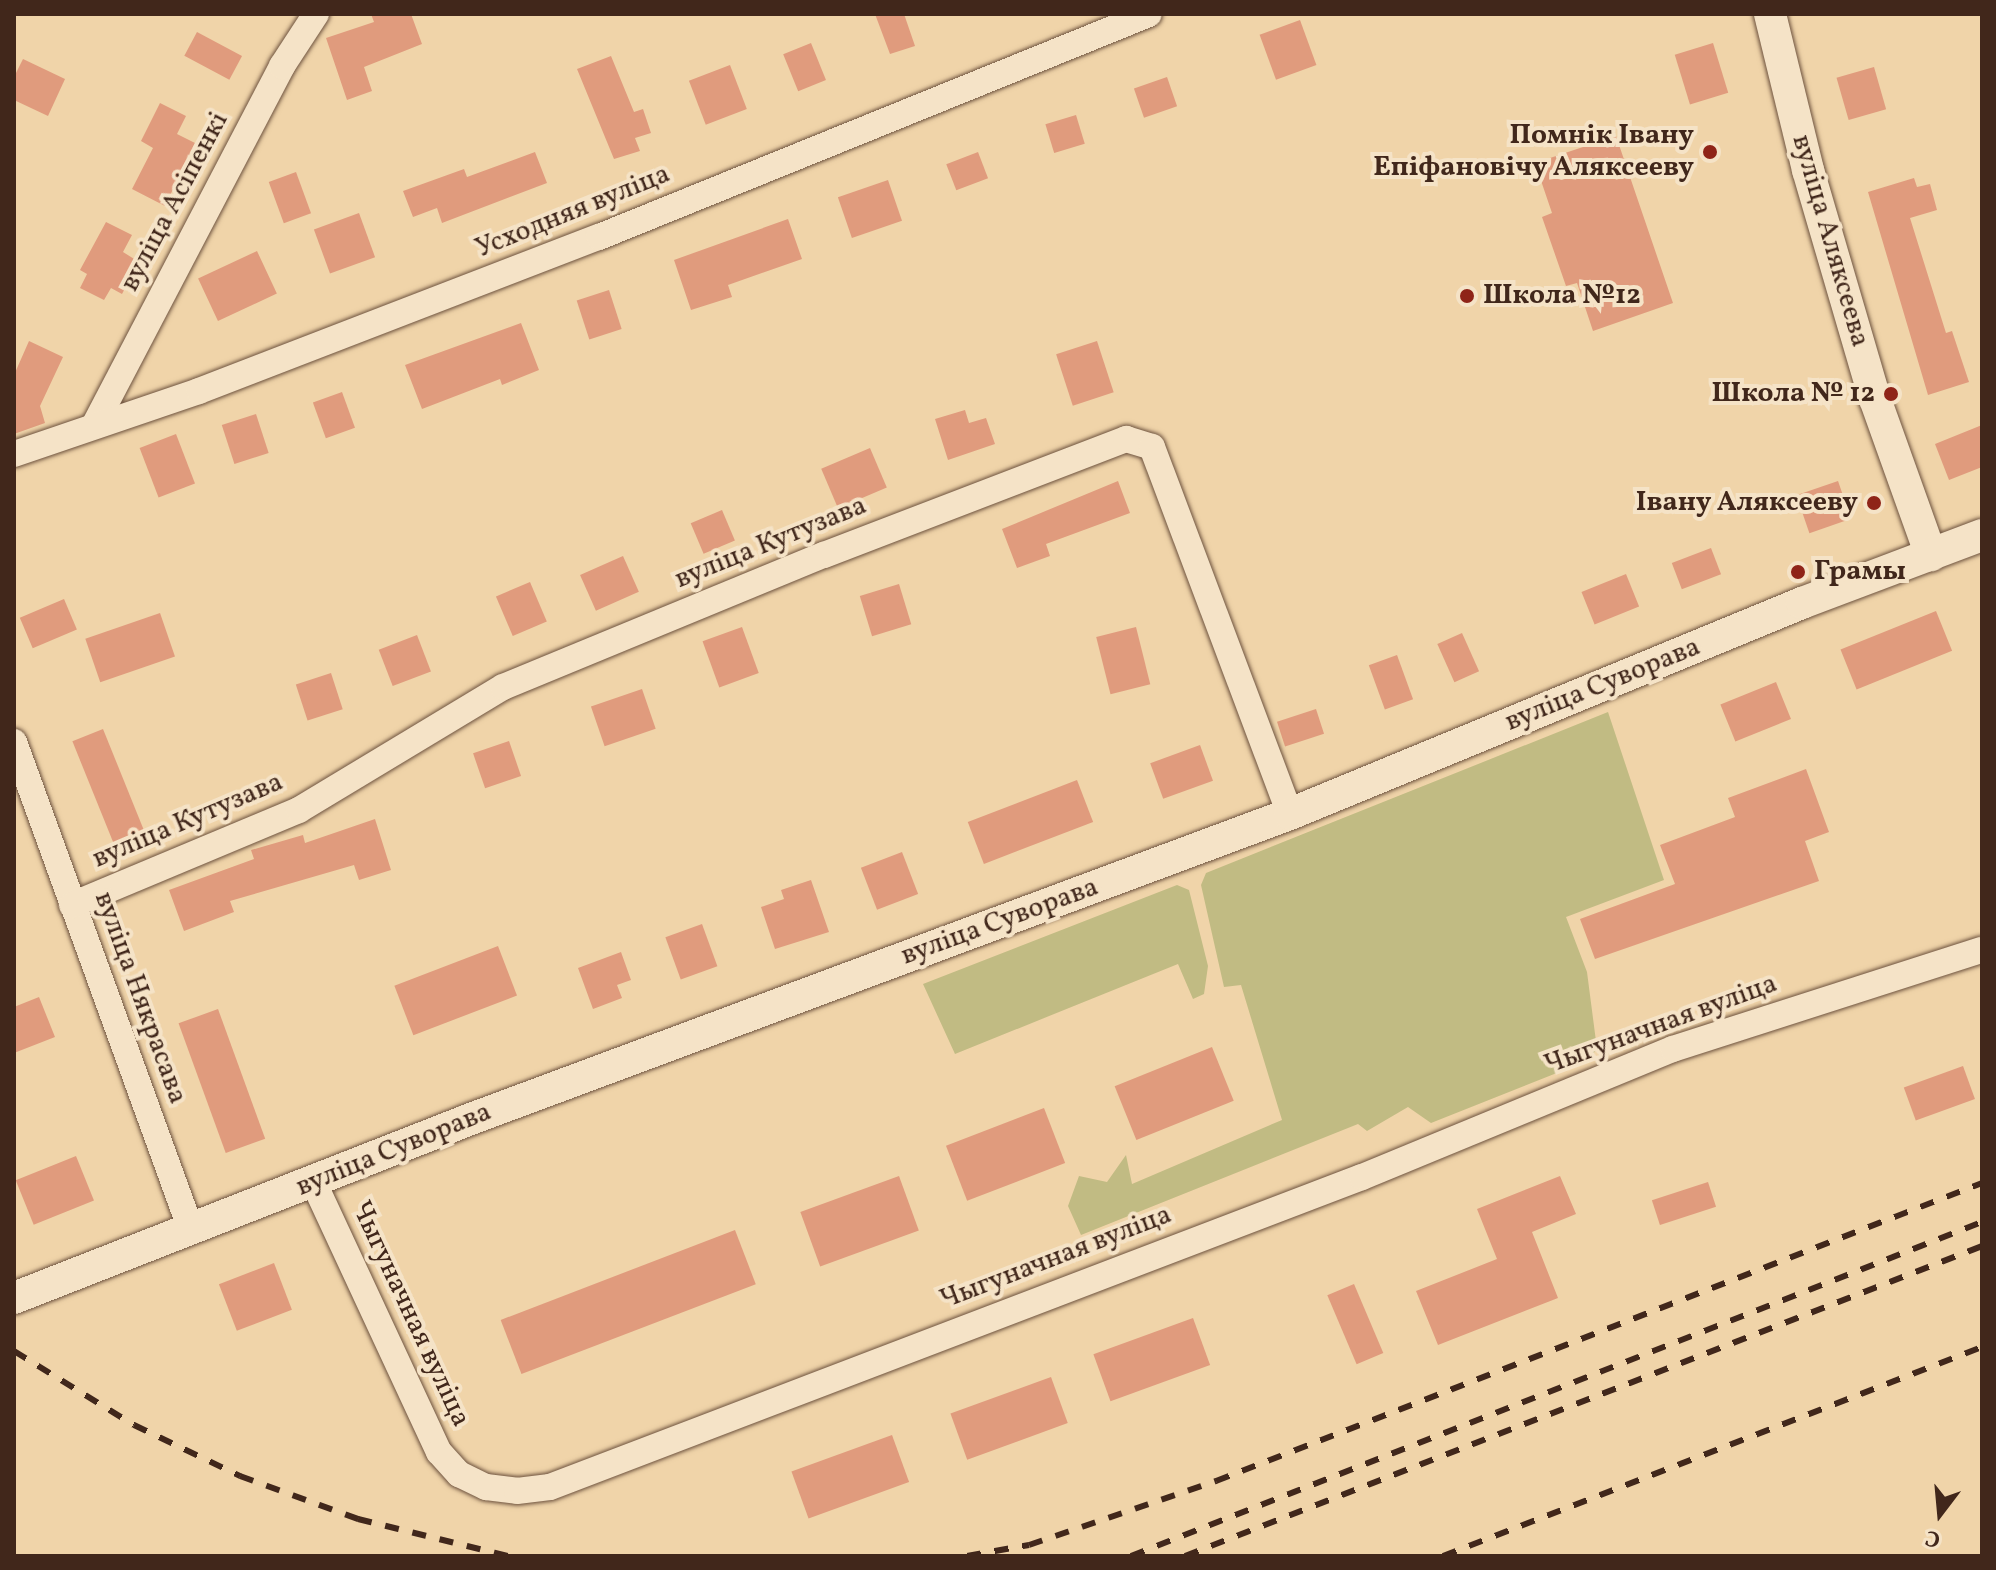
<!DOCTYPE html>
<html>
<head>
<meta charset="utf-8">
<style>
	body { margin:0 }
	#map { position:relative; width:1996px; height:1570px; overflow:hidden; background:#f0d4a9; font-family:Vollkorn,serif }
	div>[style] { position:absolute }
	.green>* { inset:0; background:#c1bb83 }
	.building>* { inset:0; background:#e09b7d; transform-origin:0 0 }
	.roads { filter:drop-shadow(0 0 2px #6d523e) drop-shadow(0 0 2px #6d523e) }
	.minor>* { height:26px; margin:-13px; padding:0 13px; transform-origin:13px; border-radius:13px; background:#f5e3c7 }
	.tertiary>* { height:32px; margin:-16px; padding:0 16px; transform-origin:16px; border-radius:16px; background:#f5e3c7 }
	.rail>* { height:6px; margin-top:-3px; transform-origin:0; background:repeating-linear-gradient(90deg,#41271b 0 14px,transparent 0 28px) }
	.dots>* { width:22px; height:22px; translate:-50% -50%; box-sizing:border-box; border:4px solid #f5e3c7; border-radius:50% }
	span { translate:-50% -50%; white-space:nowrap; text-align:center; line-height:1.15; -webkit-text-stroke:8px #f5e3c7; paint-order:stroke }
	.poi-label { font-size:28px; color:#41271b; font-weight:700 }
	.right { translate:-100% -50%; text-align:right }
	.left { translate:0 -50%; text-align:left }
	.street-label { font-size:28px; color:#41271b }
	.frame { position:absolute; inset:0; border:16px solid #41271b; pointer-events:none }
	.north { position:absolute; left:1900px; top:1474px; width:80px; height:80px; -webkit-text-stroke:6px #f5e3c7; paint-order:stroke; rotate:196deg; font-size:22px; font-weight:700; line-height:32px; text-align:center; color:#41271b }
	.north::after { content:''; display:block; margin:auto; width:28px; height:36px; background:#41271b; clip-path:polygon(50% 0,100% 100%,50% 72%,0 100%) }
</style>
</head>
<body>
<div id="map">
	<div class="green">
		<i style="clip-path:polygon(1608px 712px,1664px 880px,1566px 917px,1587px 972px,1597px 1049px,1587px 1061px,1431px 1123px,1408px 1107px,1367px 1131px,1358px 1124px,1081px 1235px,1068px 1206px,1079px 1176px,1107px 1182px,1126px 1155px,1132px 1184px,1282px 1120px,1241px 985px,1224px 987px,1201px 885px,1206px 873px)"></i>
		<i style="clip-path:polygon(1177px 885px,1189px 890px,1208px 966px,1204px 994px,1193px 999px,1178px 964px,955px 1054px,923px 984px)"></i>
	</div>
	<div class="building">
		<i style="clip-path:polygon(371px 14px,411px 14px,422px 44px,364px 67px,372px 91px,347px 100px,326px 38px,374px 22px)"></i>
		<i style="clip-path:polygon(875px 14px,904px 14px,915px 46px,890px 54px)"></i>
		<i style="left:1300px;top:20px;width:48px;height:43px;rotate:70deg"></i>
		<i style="left:197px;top:32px;width:51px;height:27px;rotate:28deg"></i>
		<i style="left:811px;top:43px;width:40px;height:30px;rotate:68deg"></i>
		<i style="left:1713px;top:43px;width:52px;height:40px;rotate:73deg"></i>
		<i style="clip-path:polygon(611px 56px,634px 112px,643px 109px,651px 133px,635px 138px,640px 151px,614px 159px,577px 69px)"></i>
		<i style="clip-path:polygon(23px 59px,65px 79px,48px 116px,14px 100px,14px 77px)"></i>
		<i style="left:730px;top:65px;width:47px;height:44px;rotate:69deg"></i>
		<i style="left:1874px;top:67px;width:44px;height:39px;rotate:74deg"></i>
		<i style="left:1167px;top:77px;width:31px;height:35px;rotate:71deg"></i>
		<i style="clip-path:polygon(160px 103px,186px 116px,177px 134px,195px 143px,165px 206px,132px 189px,153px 148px,141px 141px)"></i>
		<i style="left:1076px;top:115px;width:30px;height:32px;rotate:73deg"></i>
		<i style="clip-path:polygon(1616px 136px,1673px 303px,1593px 331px,1577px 283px,1566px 286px,1542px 217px,1552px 213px,1535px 163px)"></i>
		<i style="clip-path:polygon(535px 152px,547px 183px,442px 223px,437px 208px,413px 217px,403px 191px,464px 169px,467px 177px)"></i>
		<i style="left:978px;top:152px;width:28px;height:34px;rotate:69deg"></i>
		<i style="left:296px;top:172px;width:44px;height:29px;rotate:70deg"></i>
		<i style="clip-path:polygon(1914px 178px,1917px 187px,1930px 184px,1937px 210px,1910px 218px,1946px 333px,1952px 331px,1969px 382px,1928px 395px,1868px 192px)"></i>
		<i style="left:888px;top:180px;width:43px;height:53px;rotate:71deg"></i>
		<i style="left:359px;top:213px;width:47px;height:48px;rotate:70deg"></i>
		<i style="clip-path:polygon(788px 219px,802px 259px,728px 285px,732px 297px,691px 310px,674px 260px)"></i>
		<i style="clip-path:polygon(106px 222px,132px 235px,123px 252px,139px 262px,122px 294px,111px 288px,104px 300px,80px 288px,87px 274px,80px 270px)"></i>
		<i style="left:257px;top:251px;width:47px;height:65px;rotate:65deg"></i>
		<i style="left:609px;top:290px;width:41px;height:34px;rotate:72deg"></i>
		<i style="clip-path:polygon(521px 323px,539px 370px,502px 385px,500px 379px,422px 409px,405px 365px)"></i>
		<i style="clip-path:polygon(29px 341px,63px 357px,40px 406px,45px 423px,14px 434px,14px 375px)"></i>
		<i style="left:1097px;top:341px;width:54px;height:43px;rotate:72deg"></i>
		<i style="left:342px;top:392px;width:38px;height:31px;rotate:70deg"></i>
		<i style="clip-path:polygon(965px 410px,969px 423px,986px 418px,995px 444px,948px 460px,935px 419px)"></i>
		<i style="left:256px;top:414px;width:41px;height:36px;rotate:72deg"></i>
		<i style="clip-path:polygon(1982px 425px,1982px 467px,1949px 480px,1935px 444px)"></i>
		<i style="left:176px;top:434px;width:53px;height:39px;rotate:69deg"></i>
		<i style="left:870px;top:448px;width:43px;height:53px;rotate:67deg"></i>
		<i style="clip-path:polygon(1118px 481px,1130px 513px,1046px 544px,1050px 556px,1017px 568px,1002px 529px)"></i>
		<i style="left:1838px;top:481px;width:40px;height:44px;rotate:71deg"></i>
		<i style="left:722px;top:510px;width:33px;height:34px;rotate:67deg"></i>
		<i style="left:1711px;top:548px;width:28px;height:42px;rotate:69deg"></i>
		<i style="left:623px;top:556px;width:39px;height:47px;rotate:66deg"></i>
		<i style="left:1626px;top:574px;width:35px;height:48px;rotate:68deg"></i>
		<i style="left:530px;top:582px;width:43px;height:37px;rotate:67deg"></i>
		<i style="left:899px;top:584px;width:42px;height:41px;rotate:73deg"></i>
		<i style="left:64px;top:599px;width:33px;height:48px;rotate:67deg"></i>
		<i style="left:1936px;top:611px;width:43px;height:103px;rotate:68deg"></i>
		<i style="left:160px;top:613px;width:46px;height:79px;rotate:71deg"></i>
		<i style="left:742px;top:627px;width:49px;height:42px;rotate:70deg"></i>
		<i style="left:1136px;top:627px;width:59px;height:41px;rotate:76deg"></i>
		<i style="left:1462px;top:633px;width:42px;height:27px;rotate:66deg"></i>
		<i style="left:417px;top:635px;width:39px;height:41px;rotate:69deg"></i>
		<i style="left:1397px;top:655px;width:47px;height:30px;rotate:70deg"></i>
		<i style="left:331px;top:673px;width:38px;height:37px;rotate:72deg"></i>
		<i style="left:1776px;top:682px;width:40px;height:60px;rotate:68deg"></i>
		<i style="left:642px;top:689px;width:42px;height:54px;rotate:71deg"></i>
		<i style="left:1316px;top:709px;width:26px;height:41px;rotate:72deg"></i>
		<i style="left:103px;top:729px;width:124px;height:33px;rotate:68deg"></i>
		<i style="left:509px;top:741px;width:37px;height:38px;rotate:71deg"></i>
		<i style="left:1200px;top:745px;width:38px;height:53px;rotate:70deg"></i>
		<i style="clip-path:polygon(1806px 769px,1829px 832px,1805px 841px,1819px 881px,1595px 959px,1580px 919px,1675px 884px,1660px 845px,1735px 817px,1728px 798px)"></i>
		<i style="left:1077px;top:780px;width:45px;height:117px;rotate:69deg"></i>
		<i style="clip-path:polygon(375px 819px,391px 870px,359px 880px,354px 865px,230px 901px,234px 912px,184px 931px,169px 890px,254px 859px,251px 850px,303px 835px,305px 843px)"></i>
		<i style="left:902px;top:852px;width:45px;height:44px;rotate:69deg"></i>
		<i style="clip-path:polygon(811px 880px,829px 932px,775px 949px,761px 907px,784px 899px,781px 890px)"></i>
		<i style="left:702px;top:924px;width:45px;height:39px;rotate:70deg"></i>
		<i style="left:498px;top:946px;width:53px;height:111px;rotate:69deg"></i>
		<i style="clip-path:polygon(621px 952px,631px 980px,617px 985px,622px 998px,593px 1009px,578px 968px)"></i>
		<i style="clip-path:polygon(39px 997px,55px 1037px,14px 1053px,14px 1007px)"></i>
		<i style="left:218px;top:1009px;width:138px;height:42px;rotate:70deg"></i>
		<i style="left:1212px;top:1047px;width:58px;height:105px;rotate:68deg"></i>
		<i style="left:1963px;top:1066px;width:35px;height:63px;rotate:70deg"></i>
		<i style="left:1044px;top:1108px;width:59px;height:105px;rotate:69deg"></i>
		<i style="left:76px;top:1156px;width:48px;height:65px;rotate:68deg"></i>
		<i style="left:899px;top:1176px;width:58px;height:105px;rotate:70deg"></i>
		<i style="clip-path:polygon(1560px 1176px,1576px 1214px,1532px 1232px,1558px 1298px,1438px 1345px,1416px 1291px,1497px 1259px,1477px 1209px)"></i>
		<i style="left:1708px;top:1182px;width:26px;height:59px;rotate:72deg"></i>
		<i style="left:735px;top:1230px;width:58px;height:251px;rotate:69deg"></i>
		<i style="left:274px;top:1263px;width:50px;height:59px;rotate:69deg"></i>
		<i style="left:1354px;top:1284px;width:75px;height:29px;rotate:67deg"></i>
		<i style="left:1193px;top:1318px;width:50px;height:106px;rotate:70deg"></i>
		<i style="left:1051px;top:1377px;width:49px;height:107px;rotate:70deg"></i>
		<i style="left:892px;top:1435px;width:50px;height:107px;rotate:70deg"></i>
	</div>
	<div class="roads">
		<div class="minor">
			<i style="left:96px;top:422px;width:402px;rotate:-62.4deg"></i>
			<i style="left:282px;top:66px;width:62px;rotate:-56.8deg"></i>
			<i style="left:14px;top:454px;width:195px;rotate:-18.8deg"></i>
			<i style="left:199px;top:391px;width:429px;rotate:-21.1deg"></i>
			<i style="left:599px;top:237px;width:593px;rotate:-22.07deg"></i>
			<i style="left:14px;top:742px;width:519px;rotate:70.06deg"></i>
			<i style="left:72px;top:905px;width:246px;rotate:-22.7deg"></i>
			<i style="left:299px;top:810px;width:238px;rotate:-31.1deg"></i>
			<i style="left:503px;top:687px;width:347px;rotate:-22.4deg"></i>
			<i style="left:824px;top:555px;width:324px;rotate:-21deg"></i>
			<i style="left:1126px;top:439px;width:27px;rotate:17deg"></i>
			<i style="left:1152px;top:447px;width:392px;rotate:69.4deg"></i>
			<i style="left:314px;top:1183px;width:297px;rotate:65.1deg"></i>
			<i style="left:439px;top:1452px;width:30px;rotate:48deg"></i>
			<i style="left:459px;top:1474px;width:30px;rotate:26deg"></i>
			<i style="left:486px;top:1487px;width:31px;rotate:7deg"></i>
			<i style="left:517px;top:1491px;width:33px;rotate:-7deg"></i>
			<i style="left:550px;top:1487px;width:869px;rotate:-20.9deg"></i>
			<i style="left:1362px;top:1177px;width:336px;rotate:-22.4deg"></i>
			<i style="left:1673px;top:1049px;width:324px;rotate:-17.8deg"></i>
		</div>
		<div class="tertiary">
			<i style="left:1770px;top:14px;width:161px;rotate:76.3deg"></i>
			<i style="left:1808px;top:170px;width:239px;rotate:73.7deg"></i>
			<i style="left:1875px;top:399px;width:166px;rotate:70.3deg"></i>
			<i style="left:14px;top:1298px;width:488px;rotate:-21.4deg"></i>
			<i style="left:468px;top:1120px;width:877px;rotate:-20.42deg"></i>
			<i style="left:1290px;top:814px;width:554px;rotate:-22.4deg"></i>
			<i style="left:1802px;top:603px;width:192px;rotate:-20.7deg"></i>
		</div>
	</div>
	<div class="rail">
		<i style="left:14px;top:1351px;width:141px;rotate:31.7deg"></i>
		<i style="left:134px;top:1425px;width:118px;rotate:25.7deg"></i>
		<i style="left:240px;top:1476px;width:126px;rotate:20deg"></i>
		<i style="left:358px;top:1519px;width:154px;rotate:13.9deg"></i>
		<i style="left:967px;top:1556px;width:63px;rotate:-10.1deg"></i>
		<i style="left:1029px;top:1545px;width:198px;rotate:-18.9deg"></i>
		<i style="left:1216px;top:1481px;width:822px;rotate:-21.26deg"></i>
		<i style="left:1131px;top:1556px;width:914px;rotate:-21.43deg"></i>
		<i style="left:1185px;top:1556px;width:855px;rotate:-21.25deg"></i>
		<i style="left:1443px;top:1556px;width:578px;rotate:-21.19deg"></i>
	</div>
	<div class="dots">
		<i style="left:1710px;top:152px;background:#8f2418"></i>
		<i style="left:1467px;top:296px;background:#8f2418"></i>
		<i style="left:1891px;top:394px;background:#8f2418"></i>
		<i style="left:1874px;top:503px;background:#8f2418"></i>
		<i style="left:1798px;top:572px;background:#8f2418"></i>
	</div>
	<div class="poi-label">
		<span class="right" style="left:1694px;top:152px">Помнік Івану<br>Епіфановічу Аляксееву</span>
		<span class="left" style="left:1483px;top:296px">Школа №12</span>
		<span class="right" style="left:1875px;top:394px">Школа № 12</span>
		<span class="right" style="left:1858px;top:503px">Івану Аляксееву</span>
		<span class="left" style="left:1814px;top:572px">Грамы</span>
	</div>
	<div class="street-label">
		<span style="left:175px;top:202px;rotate:-62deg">вуліца Асіпенкі</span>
		<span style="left:573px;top:212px;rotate:-22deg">Усходняя вуліца</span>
		<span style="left:1830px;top:241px;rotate:74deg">вуліца Аляксеева</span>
		<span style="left:771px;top:543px;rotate:-22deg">вуліца Кутузава</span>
		<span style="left:1603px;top:685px;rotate:-22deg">вуліца Суворава</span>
		<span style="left:188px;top:821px;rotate:-23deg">вуліца Кутузава</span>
		<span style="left:1000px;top:922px;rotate:-20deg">вуліца Суворава</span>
		<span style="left:140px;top:998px;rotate:70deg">вуліца Някрасава</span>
		<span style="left:1661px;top:1025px;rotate:-20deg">Чыгуначная вуліца</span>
		<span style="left:394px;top:1150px;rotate:-22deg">вуліца Суворава</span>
		<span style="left:1056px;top:1258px;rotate:-21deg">Чыгуначная вуліца</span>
		<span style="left:410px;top:1314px;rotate:65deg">Чыгуначная вуліца</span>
	</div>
	<div class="frame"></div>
	<div class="north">С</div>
</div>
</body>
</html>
